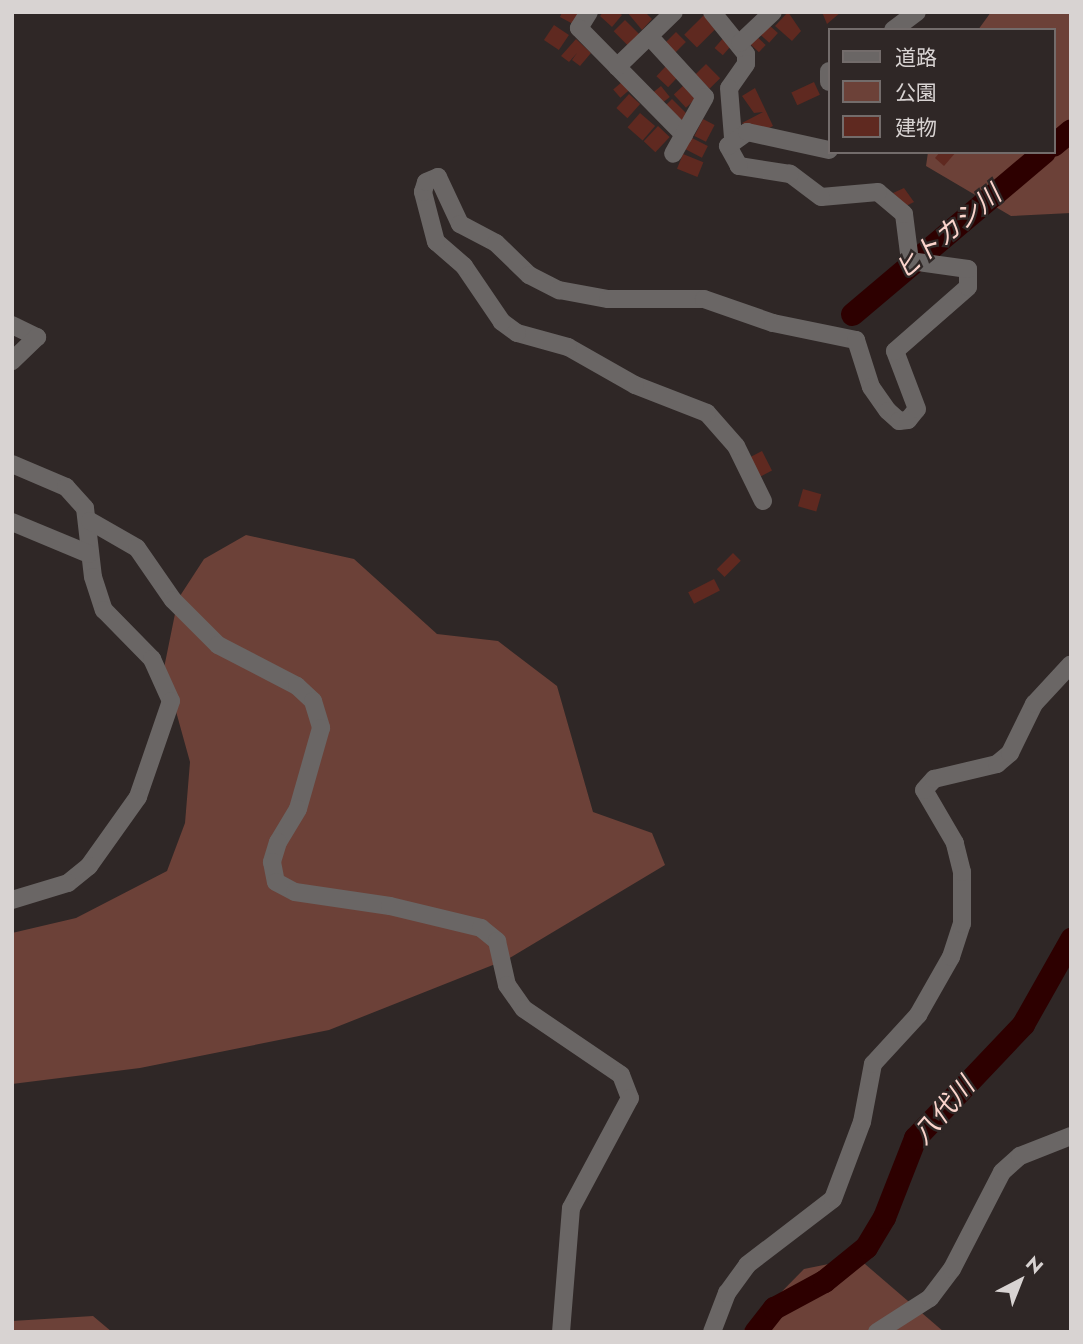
<!DOCTYPE html>
<html>
<head>
<meta charset="utf-8">
<style>
	body { margin:0 }
	#map { position:relative; width:1083px; height:1344px; overflow:hidden; background:#2f2726; font-family:Jost,"Noto Sans JP",sans-serif }
	div>[style] { position:absolute }
	.green>* { inset:0; background:#6c4138 }
	.river>* { height:23px; margin:-11.5px; padding:0 11.5px; transform-origin:11.5px; border-radius:11.5px; background:#2d0000 }
	.building>* { inset:0; background:#5f2920; transform-origin:0 0 }
	.minor>* { height:18px; margin:-9px; padding:0 9px; transform-origin:9px; border-radius:9px; background:#6a6665 }
	span { translate:-50% -50%; white-space:nowrap; text-align:center; line-height:1.15; -webkit-text-stroke:5px #2f2726; paint-order:stroke }
	.water-label { font-size:26px; color:#fbd4cc; font-style:italic }
	.frame { position:absolute; inset:0; border:14px solid #d8d3d2; pointer-events:none }
	.legend { position:absolute; left:828px; top:28px; width:228px; height:126px; box-sizing:border-box; background:#2f2726; border:2px solid #736c6b; margin:0; padding:9px 12px; list-style:none; font-size:21px; color:#d8d3d2 }
	.legend li { display:flex; align-items:center; gap:14px; height:35px }
	.legend b { width:35px; border:2px solid #736c6b }
	.north { position:absolute; left:985px; top:1246px; width:70px; height:70px; -webkit-text-stroke:5px #2f2726; paint-order:stroke; rotate:42deg; font-size:19px; font-weight:700; line-height:28px; text-align:center; color:#d8d3d2 }
	.north::after { content:''; display:block; margin:auto; width:24px; height:32px; background:#d8d3d2; clip-path:polygon(50% 0,100% 100%,50% 72%,0 100%) }
</style>
</head>
<body>
<div id="map">
	<div class="green">
		<i style="clip-path:polygon(991px 12px,1071px 12px,1071px 213px,1011px 216px,926px 166px,928px 152px,1053px 152px,1053px 30px,978px 30px)"></i>
		<i style="clip-path:polygon(246px 535px,354px 559px,437px 634px,498px 641px,557px 686px,593px 812px,652px 833px,665px 865px,508px 959px,329px 1030px,140px 1068px,12px 1084px,12px 933px,76px 918px,167px 871px,185px 823px,190px 762px,164px 668px,178px 599px,204px 559px)"></i>
		<i style="clip-path:polygon(858px 1258px,944px 1332px,742px 1332px,804px 1269px)"></i>
		<i style="clip-path:polygon(93px 1316px,112px 1332px,12px 1332px,12px 1321px)"></i>
	</div>
	<div class="river">
		<i style="left:1053px;top:145px;width:23px;rotate:-40deg"></i>
		<i style="left:852px;top:314px;width:251px;rotate:-40.2deg"></i>
		<i style="left:755px;top:1332px;width:31px;rotate:-52deg"></i>
		<i style="left:774px;top:1308px;width:57px;rotate:-28.4deg"></i>
		<i style="left:824px;top:1281px;width:54px;rotate:-39deg"></i>
		<i style="left:866px;top:1247px;width:35px;rotate:-59deg"></i>
		<i style="left:884px;top:1217px;width:85px;rotate:-68.6deg"></i>
		<i style="left:915px;top:1138px;width:157px;rotate:-46.5deg"></i>
		<i style="left:1023px;top:1024px;width:98px;rotate:-60.5deg"></i>
	</div>
	<div class="building">
		<i style="clip-path:polygon(562px 12px,579px 12px,573px 24px,560px 17px)"></i>
		<i style="clip-path:polygon(603px 12px,618px 12px,622px 15px,612px 27px,600px 16px)"></i>
		<i style="clip-path:polygon(627px 12px,645px 12px,652px 19px,642px 30px)"></i>
		<i style="clip-path:polygon(788px 12px,801px 31px,792px 41px,775px 26px)"></i>
		<i style="clip-path:polygon(822px 12px,841px 12px,827px 24px)"></i>
		<i style="left:704px;top:15px;width:18px;height:28px;rotate:45deg"></i>
		<i style="left:625px;top:20px;width:21px;height:16px;rotate:45deg"></i>
		<i style="left:554px;top:25px;width:18px;height:18px;rotate:34deg"></i>
		<i style="left:769px;top:25px;width:12px;height:13px;rotate:42deg"></i>
		<i style="left:676px;top:32px;width:14px;height:18px;rotate:45deg"></i>
		<i style="left:754px;top:34px;width:16px;height:10px;rotate:43deg"></i>
		<i style="left:725px;top:36px;width:11px;height:16px;rotate:41deg"></i>
		<i style="clip-path:polygon(576px 39px,591px 53px,580px 66px,572px 60px,577px 53px,569px 62px,561px 56px)"></i>
		<i style="left:706px;top:64px;width:20px;height:15px;rotate:45deg"></i>
		<i style="left:666px;top:66px;width:16px;height:14px;rotate:43deg"></i>
		<i style="left:623px;top:81px;width:11px;height:13px;rotate:49deg"></i>
		<i style="left:814px;top:82px;width:14px;height:25px;rotate:65deg"></i>
		<i style="left:684px;top:85px;width:18px;height:14px;rotate:47deg"></i>
		<i style="left:661px;top:86px;width:14px;height:15px;rotate:51deg"></i>
		<i style="clip-path:polygon(755px 88px,773px 126px,759px 133px,742px 123px,763px 112px,754px 113px,742px 96px)"></i>
		<i style="left:629px;top:94px;width:15px;height:19px;rotate:42deg"></i>
		<i style="left:672px;top:99px;width:23px;height:13px;rotate:45deg"></i>
		<i style="left:640px;top:113px;width:20px;height:19px;rotate:41deg"></i>
		<i style="left:703px;top:119px;width:13px;height:19px;rotate:27deg"></i>
		<i style="left:658px;top:126px;width:16px;height:21px;rotate:43deg"></i>
		<i style="left:690px;top:137px;width:20px;height:13px;rotate:27deg"></i>
		<i style="clip-path:polygon(940px 152px,956px 152px,944px 166px,935px 158px)"></i>
		<i style="left:683px;top:154px;width:22px;height:16px;rotate:22deg"></i>
		<i style="clip-path:polygon(904px 188px,914px 202px,906px 206px,893px 193px)"></i>
		<i style="left:762px;top:451px;width:22px;height:13px;rotate:63deg"></i>
		<i style="left:803px;top:489px;width:19px;height:18px;rotate:16deg"></i>
		<i style="left:733px;top:553px;width:11px;height:23px;rotate:45deg"></i>
		<i style="left:714px;top:579px;width:13px;height:29px;rotate:63deg"></i>
	</div>
	<div class="minor">
		<i style="left:589px;top:12px;width:19px;rotate:122deg"></i>
		<i style="left:579px;top:28px;width:150px;rotate:45.5deg"></i>
		<i style="left:712px;top:12px;width:54px;rotate:51deg"></i>
		<i style="left:746px;top:54px;width:10px;rotate:90deg"></i>
		<i style="left:746px;top:64px;width:29px;rotate:125deg"></i>
		<i style="left:729px;top:88px;width:50px;rotate:85.4deg"></i>
		<i style="left:893px;top:30px;width:30px;rotate:-37deg"></i>
		<i style="left:650px;top:37px;width:81px;rotate:47.5deg"></i>
		<i style="left:705px;top:97px;width:65px;rotate:119.3deg"></i>
		<i style="left:740px;top:43px;width:45px;rotate:-43.2deg"></i>
		<i style="left:617px;top:67px;width:79px;rotate:-44deg"></i>
		<i style="left:829px;top:71px;width:11px;rotate:90deg"></i>
		<i style="left:12px;top:325px;width:28px;rotate:26deg"></i>
		<i style="left:37px;top:337px;width:35px;rotate:136deg"></i>
		<i style="left:12px;top:464px;width:59px;rotate:23.1deg"></i>
		<i style="left:66px;top:487px;width:28px;rotate:48deg"></i>
		<i style="left:85px;top:508px;width:69px;rotate:83.4deg"></i>
		<i style="left:93px;top:577px;width:35px;rotate:72deg"></i>
		<i style="left:104px;top:610px;width:69px;rotate:45.6deg"></i>
		<i style="left:152px;top:659px;width:46px;rotate:65.7deg"></i>
		<i style="left:171px;top:701px;width:102px;rotate:109deg"></i>
		<i style="left:138px;top:797px;width:85px;rotate:125.4deg"></i>
		<i style="left:89px;top:866px;width:27px;rotate:141deg"></i>
		<i style="left:68px;top:883px;width:59px;rotate:163.1deg"></i>
		<i style="left:763px;top:501px;width:61px;rotate:-116.1deg"></i>
		<i style="left:736px;top:446px;width:44px;rotate:-131.3deg"></i>
		<i style="left:707px;top:413px;width:77px;rotate:-158.7deg"></i>
		<i style="left:635px;top:385px;width:77px;rotate:-150.4deg"></i>
		<i style="left:568px;top:347px;width:53px;rotate:-164.6deg"></i>
		<i style="left:517px;top:333px;width:19px;rotate:-144deg"></i>
		<i style="left:502px;top:322px;width:68px;rotate:-124.2deg"></i>
		<i style="left:464px;top:266px;width:37px;rotate:-139deg"></i>
		<i style="left:436px;top:242px;width:52px;rotate:-104.6deg"></i>
		<i style="left:423px;top:192px;width:10px;rotate:-73deg"></i>
		<i style="left:426px;top:182px;width:13px;rotate:-23deg"></i>
		<i style="left:438px;top:177px;width:52px;rotate:64.9deg"></i>
		<i style="left:460px;top:224px;width:41px;rotate:27.8deg"></i>
		<i style="left:496px;top:243px;width:46px;rotate:44.1deg"></i>
		<i style="left:529px;top:275px;width:34px;rotate:27deg"></i>
		<i style="left:559px;top:290px;width:50px;rotate:10.4deg"></i>
		<i style="left:608px;top:299px;width:96px"></i>
		<i style="left:704px;top:299px;width:73px;rotate:19.2deg"></i>
		<i style="left:773px;top:323px;width:85px;rotate:11.6deg"></i>
		<i style="left:856px;top:340px;width:49px;rotate:72.3deg"></i>
		<i style="left:871px;top:387px;width:29px;rotate:55deg"></i>
		<i style="left:888px;top:411px;width:15px;rotate:42deg"></i>
		<i style="left:899px;top:421px;width:9px;rotate:-6deg"></i>
		<i style="left:908px;top:420px;width:14px;rotate:-51deg"></i>
		<i style="left:917px;top:409px;width:62px;rotate:-110.8deg"></i>
		<i style="left:895px;top:351px;width:97px;rotate:-41.2deg"></i>
		<i style="left:968px;top:287px;width:18px;rotate:-90deg"></i>
		<i style="left:968px;top:269px;width:59px;rotate:-172.1deg"></i>
		<i style="left:910px;top:261px;width:47px;rotate:-97.3deg"></i>
		<i style="left:904px;top:214px;width:34px;rotate:-140deg"></i>
		<i style="left:878px;top:192px;width:57px;rotate:175deg"></i>
		<i style="left:821px;top:197px;width:39px;rotate:-143deg"></i>
		<i style="left:790px;top:174px;width:52px;rotate:-171.1deg"></i>
		<i style="left:739px;top:166px;width:23px;rotate:-119deg"></i>
		<i style="left:728px;top:146px;width:24px;rotate:-36deg"></i>
		<i style="left:747px;top:132px;width:84px;rotate:12.4deg"></i>
		<i style="left:90px;top:521px;width:54px;rotate:29.9deg"></i>
		<i style="left:137px;top:548px;width:63px;rotate:55.3deg"></i>
		<i style="left:173px;top:600px;width:64px;rotate:45deg"></i>
		<i style="left:218px;top:645px;width:89px;rotate:27.4deg"></i>
		<i style="left:297px;top:686px;width:22px;rotate:43deg"></i>
		<i style="left:313px;top:701px;width:28px;rotate:73deg"></i>
		<i style="left:321px;top:728px;width:84px;rotate:105.9deg"></i>
		<i style="left:298px;top:809px;width:39px;rotate:121deg"></i>
		<i style="left:278px;top:842px;width:21px;rotate:107deg"></i>
		<i style="left:272px;top:862px;width:20px;rotate:79deg"></i>
		<i style="left:276px;top:882px;width:21px;rotate:28deg"></i>
		<i style="left:295px;top:892px;width:96px;rotate:8.4deg"></i>
		<i style="left:390px;top:906px;width:94px;rotate:13.6deg"></i>
		<i style="left:481px;top:928px;width:21px;rotate:39deg"></i>
		<i style="left:497px;top:941px;width:45px;rotate:77.2deg"></i>
		<i style="left:507px;top:985px;width:29px;rotate:55deg"></i>
		<i style="left:524px;top:1009px;width:117px;rotate:34.2deg"></i>
		<i style="left:621px;top:1075px;width:25px;rotate:69deg"></i>
		<i style="left:630px;top:1098px;width:125px;rotate:118.2deg"></i>
		<i style="left:571px;top:1208px;width:124px;rotate:94.6deg"></i>
		<i style="left:12px;top:522px;width:83px;rotate:22.6deg"></i>
		<i style="left:712px;top:1332px;width:42px;rotate:-69deg"></i>
		<i style="left:727px;top:1293px;width:34px;rotate:-54deg"></i>
		<i style="left:747px;top:1265px;width:108px;rotate:-37.5deg"></i>
		<i style="left:833px;top:1199px;width:82px;rotate:-69.4deg"></i>
		<i style="left:862px;top:1122px;width:59px;rotate:-79.3deg"></i>
		<i style="left:873px;top:1064px;width:67px;rotate:-47.4deg"></i>
		<i style="left:918px;top:1015px;width:67px;rotate:-60.4deg"></i>
		<i style="left:951px;top:957px;width:35px;rotate:-72deg"></i>
		<i style="left:962px;top:924px;width:52px;rotate:-90deg"></i>
		<i style="left:962px;top:872px;width:30px;rotate:-104deg"></i>
		<i style="left:955px;top:843px;width:61px;rotate:-120.3deg"></i>
		<i style="left:924px;top:790px;width:15px;rotate:-48deg"></i>
		<i style="left:934px;top:779px;width:65px;rotate:-13.4deg"></i>
		<i style="left:997px;top:764px;width:17px;rotate:-40deg"></i>
		<i style="left:1010px;top:753px;width:55px;rotate:-63.9deg"></i>
		<i style="left:1034px;top:704px;width:54px;rotate:-47.2deg"></i>
		<i style="left:877px;top:1332px;width:63px;rotate:-32.7deg"></i>
		<i style="left:930px;top:1298px;width:36px;rotate:-53deg"></i>
		<i style="left:952px;top:1269px;width:109px;rotate:-62.7deg"></i>
		<i style="left:1002px;top:1172px;width:24px;rotate:-42deg"></i>
		<i style="left:1020px;top:1156px;width:55px;rotate:-21.4deg"></i>
	</div>
	<div class="water-label">
		<span style="left:948px;top:233px;rotate:-40deg">ヒトカシ川</span>
		<span style="left:944px;top:1111px;rotate:-49deg">八代川</span>
	</div>
	<div class="frame"></div>
	<ul class="legend">
	<li><b style="height:9px;background:#6a6665"></b>道路</li>
	<li><b style="height:19px;background:#6c4138"></b>公園</li>
	<li><b style="height:19px;background:#5f2920"></b>建物</li>
	</ul>
	<div class="north">N</div>
</div>
</body>
</html>
